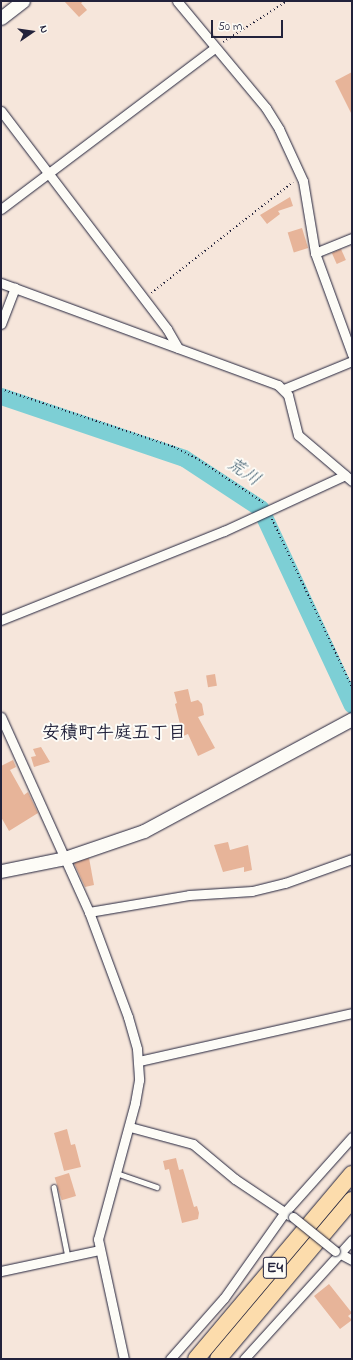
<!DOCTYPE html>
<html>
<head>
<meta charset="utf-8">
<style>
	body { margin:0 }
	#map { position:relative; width:353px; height:1360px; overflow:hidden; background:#f6e6db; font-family:"Indie Flower","Klee One",sans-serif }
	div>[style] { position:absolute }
	.river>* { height:17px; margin:-8.5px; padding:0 8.5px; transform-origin:8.5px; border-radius:8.5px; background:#7dcfd5 }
	.building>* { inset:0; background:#e7b499; transform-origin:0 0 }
	.path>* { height:1.5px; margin-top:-0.75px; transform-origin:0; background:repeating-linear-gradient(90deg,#22223b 0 1px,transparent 0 4px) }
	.roads { filter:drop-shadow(0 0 1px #22223b) drop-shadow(0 0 1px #22223b) }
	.lane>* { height:4.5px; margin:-2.25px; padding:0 2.25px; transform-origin:2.25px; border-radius:2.25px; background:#fdfcf7 }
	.street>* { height:9px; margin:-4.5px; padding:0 4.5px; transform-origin:4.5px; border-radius:4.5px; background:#fdfcf7 }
	.secondary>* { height:13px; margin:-6.5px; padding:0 6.5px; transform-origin:6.5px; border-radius:6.5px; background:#fdfcf7 }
	.highway>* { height:16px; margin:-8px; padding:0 8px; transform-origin:8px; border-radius:8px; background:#fcdcac }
	.bridges { filter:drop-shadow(0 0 1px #22223b) drop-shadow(0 0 1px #22223b) }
	.street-bridge>* { height:9px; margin:-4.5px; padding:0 4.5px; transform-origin:4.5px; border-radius:4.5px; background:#fdfcf7 }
	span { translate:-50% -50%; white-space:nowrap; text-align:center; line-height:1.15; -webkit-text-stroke:4px #fdfcf7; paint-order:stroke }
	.shield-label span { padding:1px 3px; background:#fdfcf7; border:1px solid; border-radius:3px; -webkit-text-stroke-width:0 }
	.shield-label { font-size:16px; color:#22223b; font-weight:700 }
	.water-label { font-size:18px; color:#425f71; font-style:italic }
	.neighbourhood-label { font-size:18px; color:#22223b; font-weight:700 }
	.frame { position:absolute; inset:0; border:2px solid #22223b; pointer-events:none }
	.north { position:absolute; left:12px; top:12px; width:40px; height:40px; -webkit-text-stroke:3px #fdfcf7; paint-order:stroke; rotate:77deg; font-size:11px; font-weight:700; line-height:16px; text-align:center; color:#22223b }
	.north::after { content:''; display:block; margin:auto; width:14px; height:18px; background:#22223b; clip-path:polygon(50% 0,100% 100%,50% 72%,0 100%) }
	.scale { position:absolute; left:211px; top:20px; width:72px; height:18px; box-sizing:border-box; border:2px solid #22223b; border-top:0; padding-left:5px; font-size:12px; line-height:14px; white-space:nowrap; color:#22223b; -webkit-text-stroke:3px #fdfcf7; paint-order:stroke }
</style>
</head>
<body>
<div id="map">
	<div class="river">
		<i style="left:1px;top:396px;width:193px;rotate:18.7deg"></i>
		<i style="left:184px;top:458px;width:91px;rotate:33.3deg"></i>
		<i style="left:260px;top:508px;width:217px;rotate:65deg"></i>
	</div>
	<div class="building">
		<i style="clip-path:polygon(64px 1px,84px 1px,81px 3px,87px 10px,79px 17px)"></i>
		<i style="clip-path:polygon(352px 72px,352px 115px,335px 81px)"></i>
		<i style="clip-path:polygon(290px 197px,293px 206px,278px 211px,280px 214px,267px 224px,260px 215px)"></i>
		<i style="left:302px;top:228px;width:21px;height:15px;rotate:73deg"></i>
		<i style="left:341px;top:249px;width:12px;height:10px;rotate:66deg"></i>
		<i style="left:215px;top:674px;width:12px;height:9px;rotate:81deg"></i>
		<i style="clip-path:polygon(188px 689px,191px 702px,198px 700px,202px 704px,204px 715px,198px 717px,215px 748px,198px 756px,188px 734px,183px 736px,175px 704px,177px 703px,174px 692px)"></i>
		<i style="clip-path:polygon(41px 747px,50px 762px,34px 767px,31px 757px,36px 756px,33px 749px)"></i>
		<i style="clip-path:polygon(13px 760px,16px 767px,10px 770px,24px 795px,28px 792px,38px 813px,9px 831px,1px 817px,1px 766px)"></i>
		<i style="clip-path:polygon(228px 842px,230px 850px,248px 845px,252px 870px,244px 872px,244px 867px,223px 872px,214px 845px)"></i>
		<i style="clip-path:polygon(89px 858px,94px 885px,85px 887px,74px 863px)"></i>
		<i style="clip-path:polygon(67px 1129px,71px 1145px,75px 1144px,81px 1167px,64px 1171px,54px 1133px)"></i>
		<i style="clip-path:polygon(176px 1158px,179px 1170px,183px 1169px,194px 1207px,197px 1206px,199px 1213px,198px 1219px,182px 1223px,169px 1169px,165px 1170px,163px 1161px)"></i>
		<i style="left:69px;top:1173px;width:24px;height:15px;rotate:73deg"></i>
		<i style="clip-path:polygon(329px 1284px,352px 1313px,348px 1316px,352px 1320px,340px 1329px,314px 1296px)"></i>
	</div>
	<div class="path">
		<i style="left:223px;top:42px;width:76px;rotate:-32.6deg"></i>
		<i style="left:151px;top:293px;width:180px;rotate:-38deg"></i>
		<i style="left:1px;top:389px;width:182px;rotate:18.5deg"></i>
		<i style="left:174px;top:447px;width:28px;rotate:27deg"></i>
		<i style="left:199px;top:460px;width:78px;rotate:33.5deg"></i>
		<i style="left:272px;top:519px;width:186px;rotate:64.5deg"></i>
	</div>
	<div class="roads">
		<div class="lane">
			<i style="left:116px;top:1173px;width:43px;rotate:18.9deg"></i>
			<i style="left:54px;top:1187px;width:71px;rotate:78.7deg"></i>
		</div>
		<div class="street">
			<i style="left:177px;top:1px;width:139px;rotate:50.2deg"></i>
			<i style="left:266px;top:108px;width:25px;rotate:58deg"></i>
			<i style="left:279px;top:129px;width:57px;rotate:65.2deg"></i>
			<i style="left:303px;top:181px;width:73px;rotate:80.5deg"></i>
			<i style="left:315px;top:253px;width:108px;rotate:69.9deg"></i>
			<i style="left:1px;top:111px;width:274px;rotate:52.7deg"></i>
			<i style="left:167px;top:329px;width:22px;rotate:60deg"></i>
			<i style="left:1px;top:209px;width:268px;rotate:-37deg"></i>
			<i style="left:315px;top:253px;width:40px;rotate:-22deg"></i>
			<i style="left:1px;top:283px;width:295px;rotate:20.2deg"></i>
			<i style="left:278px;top:385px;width:14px;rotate:45deg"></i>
			<i style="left:288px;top:395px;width:41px;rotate:76deg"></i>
			<i style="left:298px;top:435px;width:71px;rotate:40.4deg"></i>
			<i style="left:1px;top:324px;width:39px;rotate:-69deg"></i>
			<i style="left:284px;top:389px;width:74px;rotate:-22.4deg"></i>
			<i style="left:1px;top:620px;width:240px;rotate:-21.8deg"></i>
			<i style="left:224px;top:531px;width:133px;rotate:-24.8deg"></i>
			<i style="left:1px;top:717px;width:214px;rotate:65.7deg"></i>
			<i style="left:89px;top:912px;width:112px;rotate:69.6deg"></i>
			<i style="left:128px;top:1017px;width:33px;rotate:74deg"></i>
			<i style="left:137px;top:1049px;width:31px;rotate:86deg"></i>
			<i style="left:139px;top:1080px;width:23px;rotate:100deg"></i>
			<i style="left:135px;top:1103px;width:141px;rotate:105.2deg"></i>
			<i style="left:98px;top:1239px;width:123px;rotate:77.8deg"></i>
			<i style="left:89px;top:912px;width:101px;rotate:-9.6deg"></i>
			<i style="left:189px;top:895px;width:63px;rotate:-3.6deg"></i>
			<i style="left:252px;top:891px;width:34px;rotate:-14deg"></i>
			<i style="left:285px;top:883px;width:71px;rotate:-19.7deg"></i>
			<i style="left:139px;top:1061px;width:218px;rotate:-12.7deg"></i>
			<i style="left:130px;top:1127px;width:65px;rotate:15.1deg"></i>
			<i style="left:193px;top:1144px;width:55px;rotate:39.8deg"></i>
			<i style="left:235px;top:1179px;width:66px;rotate:33.9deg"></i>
			<i style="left:337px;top:1252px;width:17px;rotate:28deg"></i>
			<i style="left:1px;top:1271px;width:100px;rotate:-12.1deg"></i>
			<i style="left:170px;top:1359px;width:81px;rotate:-48.5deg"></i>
			<i style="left:224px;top:1298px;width:105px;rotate:-54.7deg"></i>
			<i style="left:285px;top:1212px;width:101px;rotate:-48.2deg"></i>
			<i style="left:244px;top:1359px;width:161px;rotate:-47.8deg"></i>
		</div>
		<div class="secondary">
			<i style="left:1px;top:18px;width:28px;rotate:-38deg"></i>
			<i style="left:1px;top:871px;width:65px;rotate:-11.5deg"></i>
			<i style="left:65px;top:858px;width:83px;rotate:-18.9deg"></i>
			<i style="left:144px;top:831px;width:236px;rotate:-28.3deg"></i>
		</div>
		<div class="highway">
			<i style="left:196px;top:1359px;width:242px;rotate:-49.9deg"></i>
			<i style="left:218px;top:1359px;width:208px;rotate:-49.9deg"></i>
		</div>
	</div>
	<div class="bridges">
		<div class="street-bridge">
			<i style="left:293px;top:1217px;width:54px;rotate:39deg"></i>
		</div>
	</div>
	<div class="shield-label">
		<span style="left:275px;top:1268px">E4</span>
	</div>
	<div class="water-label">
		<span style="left:243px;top:473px;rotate:34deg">荒川</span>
	</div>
	<div class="neighbourhood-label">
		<span style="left:114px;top:734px">安積町牛庭五丁目</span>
	</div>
	<div class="frame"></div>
	<div class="north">N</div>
	<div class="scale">50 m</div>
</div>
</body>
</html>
